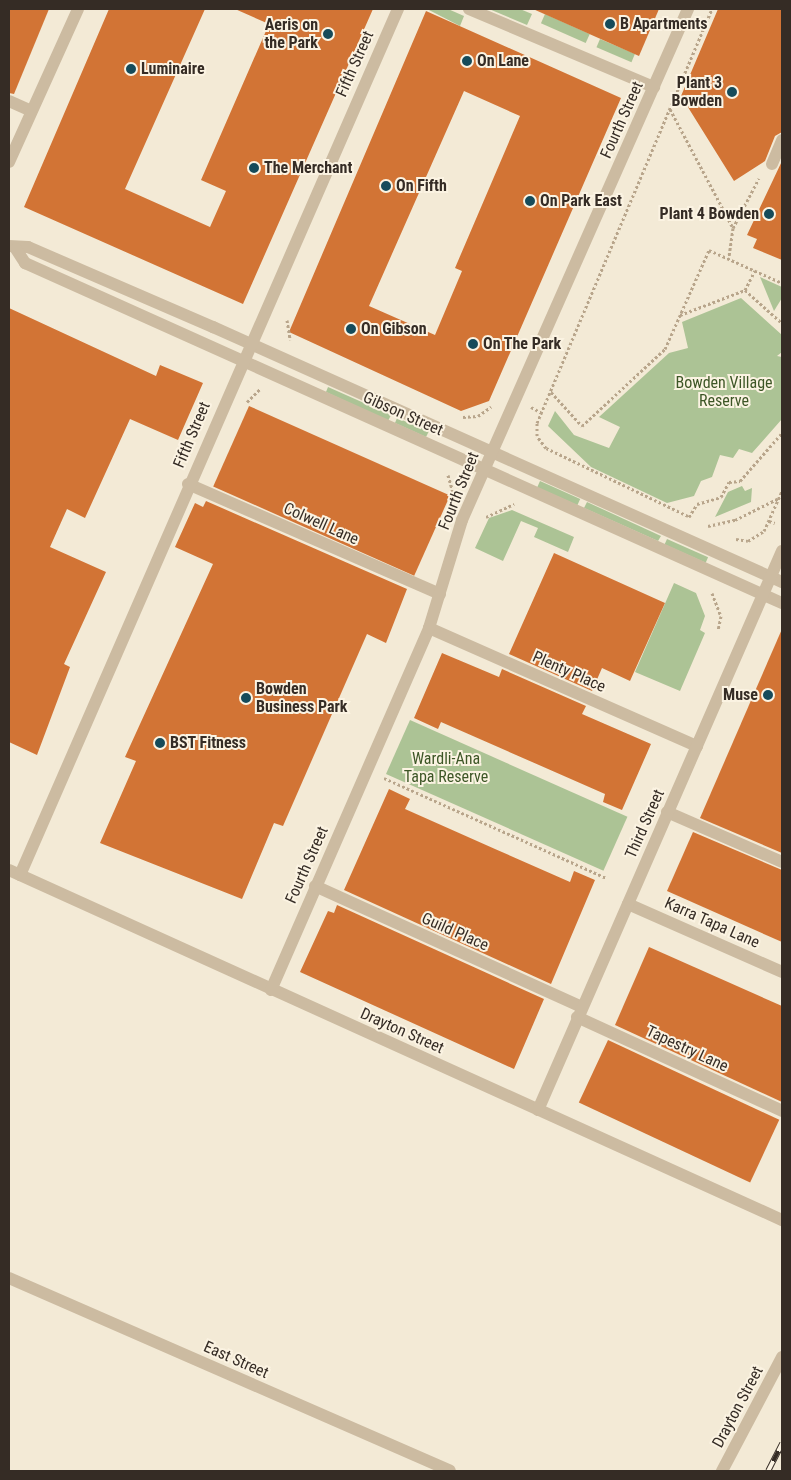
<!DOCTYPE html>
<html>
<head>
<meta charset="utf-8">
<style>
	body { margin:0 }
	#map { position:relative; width:791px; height:1480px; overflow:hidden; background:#f3ead6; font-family:"Roboto Condensed",sans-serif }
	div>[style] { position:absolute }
	.green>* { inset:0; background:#acc395; transform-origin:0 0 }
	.building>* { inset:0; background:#d27435; transform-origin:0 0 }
	.path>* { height:3px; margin-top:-1.5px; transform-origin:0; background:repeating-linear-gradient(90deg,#b8a58b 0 2.5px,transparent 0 5px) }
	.minor>* { height:12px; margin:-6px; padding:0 6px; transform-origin:6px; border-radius:6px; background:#ccbba1 }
	.rail>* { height:5.5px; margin-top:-2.75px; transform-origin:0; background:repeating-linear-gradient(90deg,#fbf3e2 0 11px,#352c25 0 22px); box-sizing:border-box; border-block:1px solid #352c25 }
	.dots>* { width:14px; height:14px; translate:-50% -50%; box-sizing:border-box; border:2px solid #fbf3e2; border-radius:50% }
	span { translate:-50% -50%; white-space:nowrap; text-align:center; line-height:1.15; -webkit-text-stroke:4px #fbf3e2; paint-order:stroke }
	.poi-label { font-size:16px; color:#352c25; font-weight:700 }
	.left { translate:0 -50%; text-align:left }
	.right { translate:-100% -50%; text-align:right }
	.street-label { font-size:16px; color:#352c25 }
	.park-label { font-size:16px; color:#3d5626 }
	.frame { position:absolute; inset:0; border:10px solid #352c25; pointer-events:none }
</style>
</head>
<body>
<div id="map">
	<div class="green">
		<i style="clip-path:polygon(427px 9px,448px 9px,464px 16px,460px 26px)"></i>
		<i style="clip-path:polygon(489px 9px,520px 9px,532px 14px,527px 25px)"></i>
		<i style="left:545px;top:14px;width:49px;height:10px;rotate:24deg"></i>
		<i style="left:600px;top:39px;width:38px;height:9px;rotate:23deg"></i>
		<i style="clip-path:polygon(760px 277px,782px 287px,782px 298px,774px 311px)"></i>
		<i style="clip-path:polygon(741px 298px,782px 335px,782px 352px,777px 356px,782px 357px,782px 419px,752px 453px,739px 449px,733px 458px,720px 455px,712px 477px,701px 481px,694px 496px,667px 503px,591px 467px,548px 426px,555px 411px,574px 435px,609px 448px,620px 427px,599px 417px,669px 353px,688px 348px,682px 322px)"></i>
		<i style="clip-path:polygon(328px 387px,391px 415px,388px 421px,326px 392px)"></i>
		<i style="clip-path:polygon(397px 418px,429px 431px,426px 437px,395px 423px)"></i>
		<i style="left:540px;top:481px;width:44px;height:7px;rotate:24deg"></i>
		<i style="clip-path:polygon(742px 486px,745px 491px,752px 488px,751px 502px,715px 517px,728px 492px)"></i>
		<i style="clip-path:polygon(587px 502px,661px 536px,658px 541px,584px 508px)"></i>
		<i style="clip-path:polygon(512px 510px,574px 537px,568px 552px,534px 537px,538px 528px,521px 521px,503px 561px,475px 548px,489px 518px)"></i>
		<i style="left:667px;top:539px;width:45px;height:6px;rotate:24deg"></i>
		<i style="clip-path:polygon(674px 583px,696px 593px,705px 616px,700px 630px,705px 633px,680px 691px,635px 672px)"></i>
		<i style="left:410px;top:720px;width:238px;height:59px;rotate:24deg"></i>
	</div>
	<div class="building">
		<i style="clip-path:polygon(9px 9px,49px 9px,14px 94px,9px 93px)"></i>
		<i style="clip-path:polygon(109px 9px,205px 9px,125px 189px,210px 227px,226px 191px,201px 180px,269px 24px,235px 9px,373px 9px,243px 304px,24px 207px)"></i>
		<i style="clip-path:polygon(533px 9px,659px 9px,639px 56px)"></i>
		<i style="clip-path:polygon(718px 9px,782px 9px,782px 132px,775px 136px,765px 161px,734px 181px,681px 96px)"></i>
		<i style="clip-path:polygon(evenodd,426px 11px,621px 98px,489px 401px,461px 411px,289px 332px,426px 11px,464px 91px,520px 116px,455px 268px,462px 271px,435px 335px,369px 306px,464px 91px)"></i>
		<i style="clip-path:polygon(782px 161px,782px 260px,753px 248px,757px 239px,747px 235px)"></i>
		<i style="clip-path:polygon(9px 308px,156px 376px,160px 365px,203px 383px,178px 440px,130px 419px,85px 518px,67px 509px,50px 547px,106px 572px,64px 664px,70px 667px,37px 755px,9px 742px)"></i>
		<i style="left:249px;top:406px;width:220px;height:88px;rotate:24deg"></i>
		<i style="clip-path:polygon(206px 501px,407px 589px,386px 643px,367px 634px,283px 826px,274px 823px,242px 899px,100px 843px,136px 761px,125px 757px,213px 564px,175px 547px,195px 503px,203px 507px)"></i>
		<i style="clip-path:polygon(554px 553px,665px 603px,630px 681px,602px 668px,592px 691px,509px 654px)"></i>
		<i style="clip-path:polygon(782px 629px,782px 853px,700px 818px)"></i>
		<i style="clip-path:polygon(442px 653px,499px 677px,502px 669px,586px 706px,582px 714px,651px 744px,622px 810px,603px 802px,605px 794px,441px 722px,438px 729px,414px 718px)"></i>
		<i style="clip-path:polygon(389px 789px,410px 799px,405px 809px,495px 849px,570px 882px,574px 871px,595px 880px,551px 984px,344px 890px)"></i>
		<i style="clip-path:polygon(693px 832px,782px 870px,782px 942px,667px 891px)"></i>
		<i style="clip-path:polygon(337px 905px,544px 999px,514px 1069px,300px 972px,328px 911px,334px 913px)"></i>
		<i style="clip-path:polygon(649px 947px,782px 1006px,782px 1102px,615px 1025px)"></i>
		<i style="left:608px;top:1040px;width:189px;height:69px;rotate:25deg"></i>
	</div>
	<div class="path">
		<i style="left:670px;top:109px;width:135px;rotate:62.1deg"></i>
		<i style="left:733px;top:228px;width:29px;rotate:98deg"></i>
		<i style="left:733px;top:228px;width:56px;rotate:-62.5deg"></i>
		<i style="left:745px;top:290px;width:22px;rotate:-63deg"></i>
		<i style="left:680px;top:315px;width:70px;rotate:-21deg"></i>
		<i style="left:745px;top:290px;width:50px;rotate:41.7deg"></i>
		<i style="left:287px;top:320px;width:20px;rotate:81deg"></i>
		<i style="left:551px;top:392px;width:46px;rotate:47.6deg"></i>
		<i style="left:582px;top:426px;width:113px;rotate:-42.9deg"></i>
		<i style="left:665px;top:349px;width:108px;rotate:-66deg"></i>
		<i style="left:709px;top:250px;width:80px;rotate:24.3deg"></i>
		<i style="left:247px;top:402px;width:18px;rotate:-45deg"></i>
		<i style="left:531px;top:407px;width:13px;rotate:29deg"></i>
		<i style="left:463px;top:417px;width:15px;rotate:-4deg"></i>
		<i style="left:478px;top:416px;width:16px;rotate:-35deg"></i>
		<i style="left:448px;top:475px;width:19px;rotate:74deg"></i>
		<i style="left:688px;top:516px;width:157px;rotate:-154.4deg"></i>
		<i style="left:546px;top:448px;width:15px;rotate:-127deg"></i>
		<i style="left:537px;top:436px;width:13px;rotate:-90deg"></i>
		<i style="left:537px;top:423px;width:449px;rotate:-67.1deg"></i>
		<i style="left:486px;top:517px;width:31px;rotate:-25deg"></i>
		<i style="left:689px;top:517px;width:15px;rotate:-58deg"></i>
		<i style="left:697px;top:504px;width:25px;rotate:-16deg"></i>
		<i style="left:721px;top:497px;width:17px;rotate:-62deg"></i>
		<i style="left:729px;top:482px;width:11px;rotate:-5deg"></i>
		<i style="left:740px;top:481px;width:64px;rotate:-48.8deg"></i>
		<i style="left:769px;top:521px;width:6px;rotate:18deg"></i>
		<i style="left:708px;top:526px;width:28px;rotate:-13deg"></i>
		<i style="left:735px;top:520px;width:49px;rotate:-26.6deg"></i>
		<i style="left:736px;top:539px;width:12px;rotate:9deg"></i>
		<i style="left:748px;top:541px;width:19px;rotate:-32deg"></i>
		<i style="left:764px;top:531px;width:44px;rotate:-65.8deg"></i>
		<i style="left:712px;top:593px;width:25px;rotate:69deg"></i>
		<i style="left:721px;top:616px;width:14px;rotate:102deg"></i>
		<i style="left:384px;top:778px;width:244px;rotate:24.2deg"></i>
	</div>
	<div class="minor">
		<i style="left:469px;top:9px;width:201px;rotate:22.9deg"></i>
		<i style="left:9px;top:101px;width:24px;rotate:24deg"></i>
		<i style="left:9px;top:162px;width:168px;rotate:-65.7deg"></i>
		<i style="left:772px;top:164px;width:26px;rotate:-67deg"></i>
		<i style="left:9px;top:246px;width:19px;rotate:3deg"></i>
		<i style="left:28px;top:247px;width:202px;rotate:23.4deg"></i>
		<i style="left:213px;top:327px;width:624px;rotate:24.14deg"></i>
		<i style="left:16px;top:249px;width:17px;rotate:57deg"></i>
		<i style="left:25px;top:263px;width:830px;rotate:24.19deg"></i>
		<i style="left:188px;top:484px;width:275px;rotate:23.6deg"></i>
		<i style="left:429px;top:628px;width:293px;rotate:23.8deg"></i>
		<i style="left:667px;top:812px;width:125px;rotate:23.5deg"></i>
		<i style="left:9px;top:870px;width:849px;rotate:24.36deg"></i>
		<i style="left:20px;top:875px;width:945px;rotate:-66.42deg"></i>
		<i style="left:315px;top:886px;width:293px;rotate:24.4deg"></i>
		<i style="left:628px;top:904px;width:168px;rotate:23.8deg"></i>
		<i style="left:271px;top:990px;width:395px;rotate:-66.4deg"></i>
		<i style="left:429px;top:628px;width:113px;rotate:-73deg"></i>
		<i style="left:462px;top:520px;width:559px;rotate:-66.14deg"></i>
		<i style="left:577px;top:1017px;width:226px;rotate:24.6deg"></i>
		<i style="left:538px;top:1110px;width:610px;rotate:-66.42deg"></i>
		<i style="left:9px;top:1278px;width:481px;rotate:23.6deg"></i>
		<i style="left:722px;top:1471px;width:129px;rotate:-62.2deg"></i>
	</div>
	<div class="rail">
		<i style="left:768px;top:1471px;width:31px;rotate:-63deg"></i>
	</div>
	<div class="dots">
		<i style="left:610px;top:24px;background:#164b5a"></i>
		<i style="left:328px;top:34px;background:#164b5a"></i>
		<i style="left:467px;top:61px;background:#164b5a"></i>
		<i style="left:131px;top:69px;background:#164b5a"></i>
		<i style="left:732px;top:92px;background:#164b5a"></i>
		<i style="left:254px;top:168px;background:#164b5a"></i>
		<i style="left:386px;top:186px;background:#164b5a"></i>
		<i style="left:530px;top:201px;background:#164b5a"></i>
		<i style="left:769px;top:214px;background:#164b5a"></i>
		<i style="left:351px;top:329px;background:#164b5a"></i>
		<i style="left:473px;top:344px;background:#164b5a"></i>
		<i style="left:768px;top:695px;background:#164b5a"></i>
		<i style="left:246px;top:698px;background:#164b5a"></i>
		<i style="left:160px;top:743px;background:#164b5a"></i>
	</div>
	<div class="poi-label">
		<span class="left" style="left:620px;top:24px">B Apartments</span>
		<span class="right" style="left:318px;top:34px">Aeris on<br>the Park</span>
		<span class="left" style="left:477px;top:61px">On Lane</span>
		<span class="left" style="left:141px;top:69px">Luminaire</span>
		<span class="right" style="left:722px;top:92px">Plant 3<br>Bowden</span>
		<span class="left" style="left:264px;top:168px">The Merchant</span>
		<span class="left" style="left:396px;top:186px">On Fifth</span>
		<span class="left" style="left:540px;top:201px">On Park East</span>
		<span class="right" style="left:759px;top:214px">Plant 4 Bowden</span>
		<span class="left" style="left:361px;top:329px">On Gibson</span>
		<span class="left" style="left:483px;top:344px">On The Park</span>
		<span class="left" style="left:256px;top:698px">Bowden<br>Business Park</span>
		<span class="right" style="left:758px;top:695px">Muse</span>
		<span class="left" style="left:170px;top:743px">BST Fitness</span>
	</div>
	<div class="street-label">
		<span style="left:355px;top:64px;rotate:-66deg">Fifth Street</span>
		<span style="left:622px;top:120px;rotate:-66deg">Fourth Street</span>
		<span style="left:403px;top:414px;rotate:24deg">Gibson Street</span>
		<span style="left:192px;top:435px;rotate:-67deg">Fifth Street</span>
		<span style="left:459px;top:491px;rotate:-68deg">Fourth Street</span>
		<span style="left:321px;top:524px;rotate:24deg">Colwell Lane</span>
		<span style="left:569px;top:672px;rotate:24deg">Plenty Place</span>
		<span style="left:645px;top:824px;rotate:-66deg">Third Street</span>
		<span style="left:307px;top:865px;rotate:-66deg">Fourth Street</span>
		<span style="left:712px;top:923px;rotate:24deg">Karra Tapa Lane</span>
		<span style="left:455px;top:932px;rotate:24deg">Guild Place</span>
		<span style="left:402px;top:1031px;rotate:24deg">Drayton Street</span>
		<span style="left:687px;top:1049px;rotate:25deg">Tapestry Lane</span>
		<span style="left:236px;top:1360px;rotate:24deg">East Street</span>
		<span style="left:738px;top:1407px;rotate:-62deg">Drayton Street</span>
	</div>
	<div class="park-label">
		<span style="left:724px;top:392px">Bowden Village<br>Reserve</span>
		<span style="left:446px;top:768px">Wardli-Ana<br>Tapa Reserve</span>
	</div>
	<div class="frame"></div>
</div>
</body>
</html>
